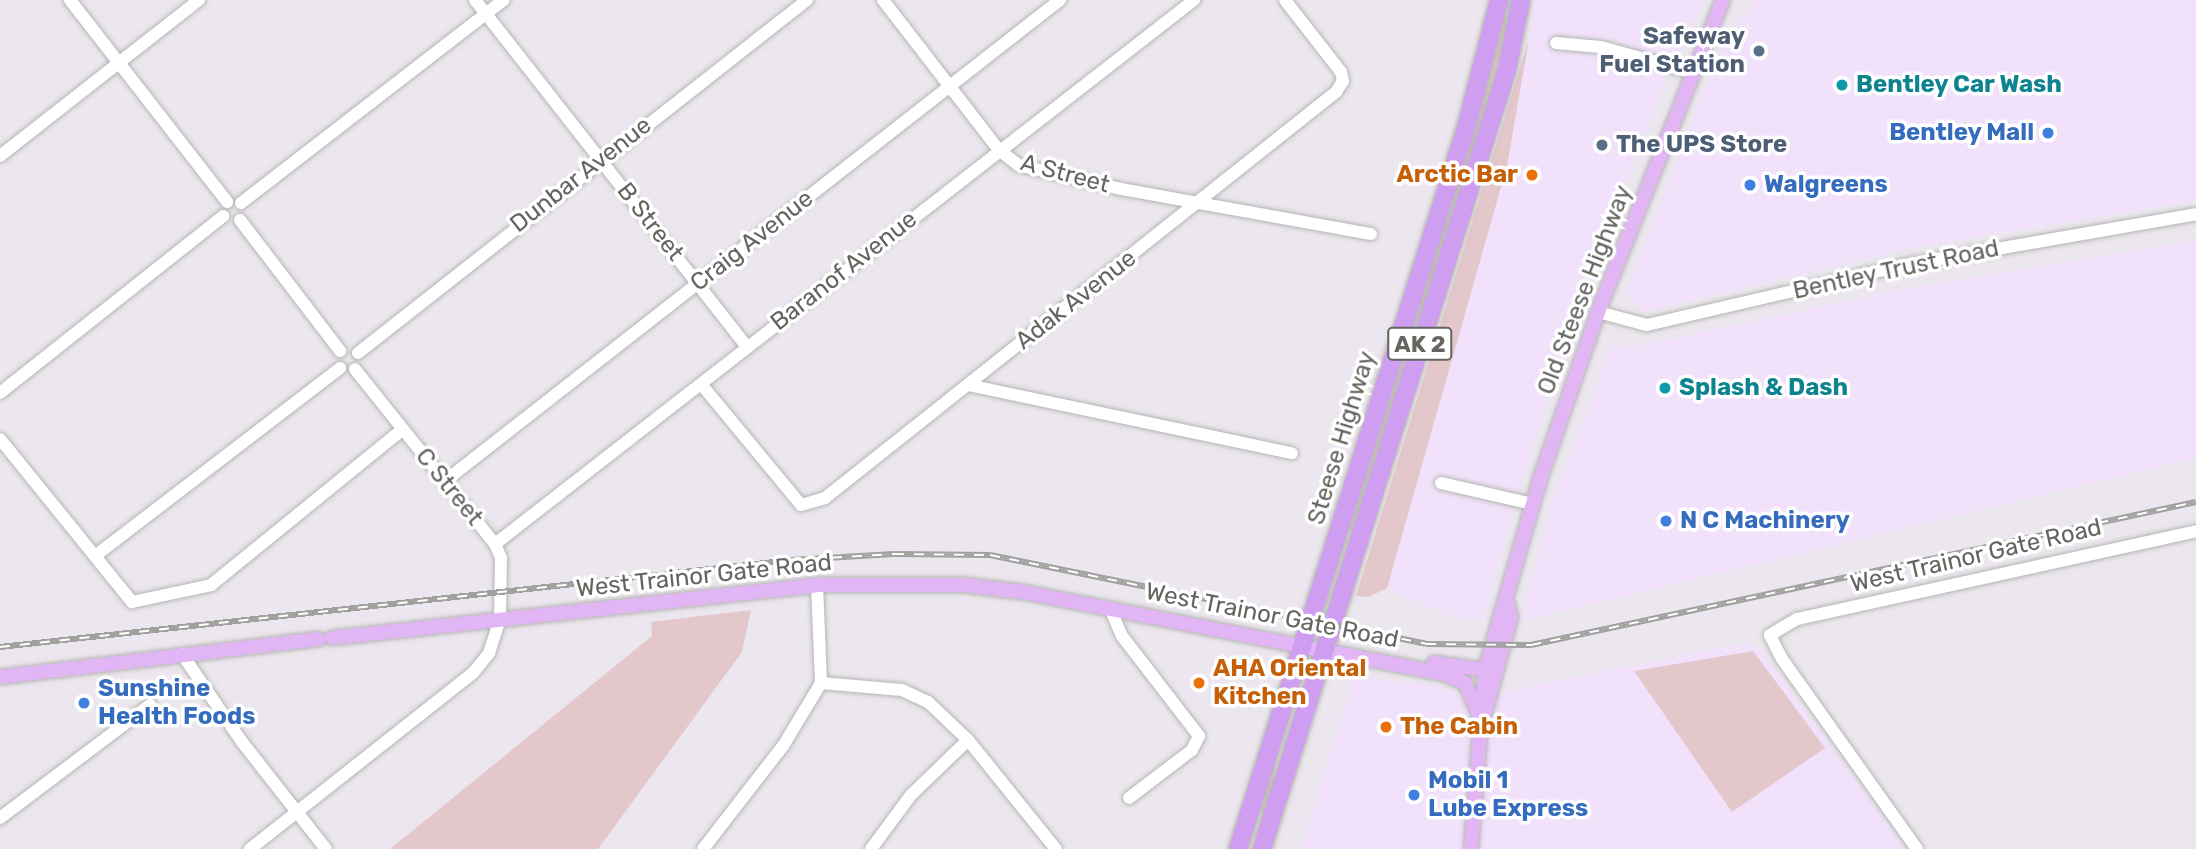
<!DOCTYPE html>
<html>
<head>
<meta charset="utf-8">
<style>
	body { margin:0 }
	#map { position:relative; width:2196px; height:849px; overflow:hidden; background:#ece7ef; font-family:Rubik,sans-serif }
	div>[style] { position:absolute }
	.commercial>* { inset:0; background:#f1e1fa }
	.green>* { inset:0; background:#e3c7cb }
	.roads { filter:drop-shadow(0 0 2px #b5b7b2) drop-shadow(0 0 2px #b5b7b2) }
	.minor>* { height:12px; margin:-6px; padding:0 6px; transform-origin:6px; border-radius:6px; background:#fff }
	.major>* { height:14px; margin:-7px; padding:0 7px; transform-origin:7px; border-radius:7px; background:#e2b6f5 }
	.highway>* { height:18px; margin:-9px; padding:0 9px; transform-origin:9px; border-radius:9px; background:#d09ef0 }
	.rail>* { height:6px; margin-top:-3px; transform-origin:0; background:repeating-linear-gradient(90deg,#fff 0 10px,#a0a09e 0 20px); box-sizing:border-box; border-block:2px solid #a0a09e }
	.dots>* { width:19px; height:19px; translate:-50% -50%; box-sizing:border-box; border:4px solid #fff; border-radius:50% }
	span { translate:-50% -50%; white-space:nowrap; text-align:center; line-height:1.15; -webkit-text-stroke:7px #fff; paint-order:stroke }
	.shield-label span { padding:2px 5px; background:#fff; border:2px solid; border-radius:5px; -webkit-text-stroke-width:0 }
	.shield-label { font-size:23px; color:#63655f; font-weight:700 }
	.service-label { font-size:24px; color:#4e5e75; font-weight:700 }
	.right { translate:-100% -50%; text-align:right }
	.left { translate:0 -50%; text-align:left }
	.culture-label { font-size:24px; color:#0d838f; font-weight:700 }
	.shop-label { font-size:24px; color:#366cbe; font-weight:700 }
	.street-label { font-size:24px; color:#63655f }
	.food-label { font-size:24px; color:#c56008; font-weight:700 }
</style>
</head>
<body>
<div id="map">
	<div class="commercial">
		<i style="clip-path:polygon(1535px 0,1703px 0,1666px 77px,1552px 379px,1482px 620px,1447px 615px,1387px 588px,1507px 166px)"></i>
		<i style="clip-path:polygon(1755px 0,2196px 0,2196px 200px,1920px 246px,1642px 312px,1627px 291px,1702px 93px,1734px 30px)"></i>
		<i style="clip-path:polygon(2196px 240px,2196px 458px,1521px 621px,1553px 501px,1611px 347px,1643px 345px,1908px 288px)"></i>
		<i style="clip-path:polygon(1746px 643px,1759px 648px,1906px 849px,1301px 849px,1354px 676px,1437px 686px,1455px 691px,1462px 700px)"></i>
	</div>
	<div class="green">
		<i style="clip-path:polygon(1505px 4px,1507px 33px,1490px 99px,1353px 531px,1349px 530px,1490px 69px)"></i>
		<i style="clip-path:polygon(1529px 39px,1507px 166px,1387px 588px,1369px 597px,1356px 596px)"></i>
		<i style="clip-path:polygon(751px 610px,742px 652px,598px 849px,390px 849px,652px 636px,651px 622px)"></i>
		<i style="clip-path:polygon(1753px 651px,1825px 748px,1732px 812px,1634px 671px)"></i>
		<i style="clip-path:polygon(1275px 760px,1273px 793px,1264px 812px,1260px 811px)"></i>
	</div>
	<div class="roads">
		<div class="minor">
			<i style="left:70px;top:0;width:256px;rotate:52.1deg"></i>
			<i style="left:475px;top:0;width:441px;rotate:51.9deg"></i>
			<i style="left:883px;top:0;width:190px;rotate:52.3deg"></i>
			<i style="left:999px;top:150px;width:24px;rotate:38deg"></i>
			<i style="left:1018px;top:165px;width:106px;rotate:13.1deg"></i>
			<i style="left:1121px;top:189px;width:254px;rotate:10.2deg"></i>
			<i style="left:1556px;top:43px;width:45px;rotate:5.1deg"></i>
			<i style="left:1601px;top:47px;width:93px;rotate:15.5deg"></i>
			<i style="left:0;top:156px;width:253px;rotate:-38.1deg"></i>
			<i style="left:241px;top:203px;width:332px;rotate:-37.7deg"></i>
			<i style="left:240px;top:220px;width:165px;rotate:52.6deg"></i>
			<i style="left:1598px;top:312px;width:51px;rotate:14.9deg"></i>
			<i style="left:1647px;top:325px;width:265px;rotate:-13.1deg"></i>
			<i style="left:1905px;top:265px;width:295px;rotate:-9.9deg"></i>
			<i style="left:358px;top:353px;width:571px;rotate:-38.17deg"></i>
			<i style="left:701px;top:384px;width:157px;rotate:50.4deg"></i>
			<i style="left:801px;top:505px;width:25px;rotate:-16deg"></i>
			<i style="left:825px;top:498px;width:653px;rotate:-38.47deg"></i>
			<i style="left:1336px;top:92px;width:13px;rotate:-58deg"></i>
			<i style="left:1343px;top:81px;width:9px;rotate:-103deg"></i>
			<i style="left:1341px;top:72px;width:91px;rotate:-127.9deg"></i>
			<i style="left:968px;top:385px;width:331px;rotate:11.9deg"></i>
			<i style="left:0;top:393px;width:285px;rotate:-38.4deg"></i>
			<i style="left:0;top:439px;width:210px;rotate:51deg"></i>
			<i style="left:132px;top:602px;width:81px;rotate:-12.1deg"></i>
			<i style="left:211px;top:585px;width:247px;rotate:-39.1deg"></i>
			<i style="left:445px;top:481px;width:781px;rotate:-38.03deg"></i>
			<i style="left:1441px;top:483px;width:94px;rotate:12.9deg"></i>
			<i style="left:495px;top:544px;width:886px;rotate:-37.89deg"></i>
			<i style="left:95px;top:556px;width:309px;rotate:-37.5deg"></i>
			<i style="left:1110px;top:608px;width:30px;rotate:67deg"></i>
			<i style="left:1122px;top:636px;width:126px;rotate:52.4deg"></i>
			<i style="left:1199px;top:736px;width:16px;rotate:117deg"></i>
			<i style="left:1192px;top:750px;width:79px;rotate:142.7deg"></i>
			<i style="left:182px;top:654px;width:107px;rotate:55.7deg"></i>
			<i style="left:242px;top:742px;width:136px;rotate:51.9deg"></i>
			<i style="left:821px;top:683px;width:81px;rotate:4.9deg"></i>
			<i style="left:902px;top:690px;width:29px;rotate:25deg"></i>
			<i style="left:928px;top:702px;width:55px;rotate:43.5deg"></i>
			<i style="left:968px;top:740px;width:140px;rotate:51.1deg"></i>
			<i style="left:0;top:818px;width:188px;rotate:-37deg"></i>
			<i style="left:250px;top:849px;width:284px;rotate:-38.3deg"></i>
			<i style="left:473px;top:673px;width:26px;rotate:-51deg"></i>
			<i style="left:489px;top:653px;width:35px;rotate:-72deg"></i>
			<i style="left:500px;top:620px;width:62px;rotate:-89.1deg"></i>
			<i style="left:501px;top:558px;width:15px;rotate:-113deg"></i>
			<i style="left:495px;top:544px;width:224px;rotate:-128.7deg"></i>
			<i style="left:703px;top:849px;width:130px;rotate:-52.2deg"></i>
			<i style="left:783px;top:746px;width:74px;rotate:-58.9deg"></i>
			<i style="left:821px;top:683px;width:98px;rotate:-92.3deg"></i>
			<i style="left:871px;top:849px;width:67px;rotate:-53.5deg"></i>
			<i style="left:911px;top:795px;width:79px;rotate:-44deg"></i>
			<i style="left:1917px;top:849px;width:233px;rotate:-125.4deg"></i>
			<i style="left:1782px;top:659px;width:27px;rotate:-117deg"></i>
			<i style="left:1770px;top:635px;width:31px;rotate:-31deg"></i>
			<i style="left:1797px;top:619px;width:409px;rotate:-12.4deg"></i>
		</div>
		<div class="major">
			<i style="left:332px;top:638px;width:488px;rotate:-6.2deg"></i>
			<i style="left:817px;top:585px;width:147px"></i>
			<i style="left:964px;top:585px;width:59px;rotate:6.8deg"></i>
			<i style="left:1023px;top:592px;width:430px;rotate:11deg"></i>
			<i style="left:1445px;top:674px;width:22px;rotate:24deg"></i>
			<i style="left:1465px;top:683px;width:42px;rotate:65.9deg"></i>
			<i style="left:1434px;top:663px;width:51px;rotate:7.8deg"></i>
			<i style="left:0;top:677px;width:321px;rotate:-6.8deg"></i>
			<i style="left:1483px;top:708px;width:38px;rotate:-87deg"></i>
			<i style="left:1485px;top:670px;width:199px;rotate:-73.9deg"></i>
			<i style="left:1540px;top:479px;width:177px;rotate:-70.8deg"></i>
			<i style="left:1598px;top:312px;width:336px;rotate:-68.2deg"></i>
			<i style="left:1471px;top:849px;width:118px;rotate:-85.6deg"></i>
			<i style="left:1480px;top:731px;width:118px;rotate:-74.8deg"></i>
			<i style="left:1511px;top:617px;width:16px;rotate:-105deg"></i>
		</div>
		<div class="highway">
			<i style="left:1238px;top:849px;width:756px;rotate:-72.45deg"></i>
			<i style="left:1466px;top:128px;width:132px;rotate:-75.5deg"></i>
			<i style="left:1262px;top:849px;width:817px;rotate:-72.54deg"></i>
			<i style="left:1507px;top:70px;width:71px;rotate:-78.7deg"></i>
		</div>
	</div>
	<div class="rail">
		<i style="left:0;top:647px;width:797px;rotate:-6.27deg"></i>
		<i style="left:792px;top:560px;width:102px;rotate:-3.4deg"></i>
		<i style="left:894px;top:554px;width:96px;rotate:0.6deg"></i>
		<i style="left:990px;top:555px;width:445px;rotate:11.5deg"></i>
		<i style="left:1426px;top:644px;width:105px;rotate:0.5deg"></i>
		<i style="left:1531px;top:645px;width:680px;rotate:-12.14deg"></i>
	</div>
	<div class="dots">
		<i style="left:1759px;top:51px;background:#5c6f8a"></i>
		<i style="left:1842px;top:85px;background:#0f9aa8"></i>
		<i style="left:2048px;top:133px;background:#3f7fe0"></i>
		<i style="left:1602px;top:145px;background:#5c6f8a"></i>
		<i style="left:1532px;top:175px;background:#e8710a"></i>
		<i style="left:1750px;top:185px;background:#3f7fe0"></i>
		<i style="left:1665px;top:388px;background:#0f9aa8"></i>
		<i style="left:1666px;top:521px;background:#3f7fe0"></i>
		<i style="left:1199px;top:683px;background:#e8710a"></i>
		<i style="left:84px;top:703px;background:#3f7fe0"></i>
		<i style="left:1386px;top:727px;background:#e8710a"></i>
		<i style="left:1414px;top:795px;background:#3f7fe0"></i>
	</div>
	<div class="shield-label">
		<span style="left:1420px;top:344px">AK 2</span>
	</div>
	<div class="service-label">
		<span class="right" style="left:1745px;top:51px">Safeway<br>Fuel Station</span>
		<span class="left" style="left:1616px;top:145px">The UPS Store</span>
	</div>
	<div class="culture-label">
		<span class="left" style="left:1856px;top:85px">Bentley Car Wash</span>
		<span class="left" style="left:1679px;top:388px">Splash &amp; Dash</span>
	</div>
	<div class="shop-label">
		<span class="right" style="left:2034px;top:133px">Bentley Mall</span>
		<span class="left" style="left:1764px;top:185px">Walgreens</span>
		<span class="left" style="left:1680px;top:521px">N C Machinery</span>
		<span class="left" style="left:98px;top:703px">Sunshine<br>Health Foods</span>
		<span class="left" style="left:1428px;top:795px">Mobil 1<br>Lube Express</span>
	</div>
	<div class="street-label">
		<span style="left:1065px;top:174px;rotate:15deg">A Street</span>
		<span style="left:581px;top:175px;rotate:-38deg">Dunbar Avenue</span>
		<span style="left:650px;top:222px;rotate:52deg">B Street</span>
		<span style="left:752px;top:241px;rotate:-38deg">Craig Avenue</span>
		<span style="left:1896px;top:270px;rotate:-12deg">Bentley Trust Road</span>
		<span style="left:844px;top:271px;rotate:-38deg">Baranof Avenue</span>
		<span style="left:1585px;top:290px;rotate:-69deg">Old Steese Highway</span>
		<span style="left:1076px;top:300px;rotate:-38deg">Adak Avenue</span>
		<span style="left:1342px;top:438px;rotate:-73deg">Steese Highway</span>
		<span style="left:449px;top:487px;rotate:51deg">C Street</span>
		<span style="left:1976px;top:556px;rotate:-13deg">West Trainor Gate Road</span>
		<span style="left:704px;top:576px;rotate:-6deg">West Trainor Gate Road</span>
		<span style="left:1272px;top:616px;rotate:11deg">West Trainor Gate Road</span>
	</div>
	<div class="food-label">
		<span class="right" style="left:1518px;top:175px">Arctic Bar</span>
		<span class="left" style="left:1213px;top:683px">AHA Oriental<br>Kitchen</span>
		<span class="left" style="left:1400px;top:727px">The Cabin</span>
	</div>
</div>
</body>
</html>
